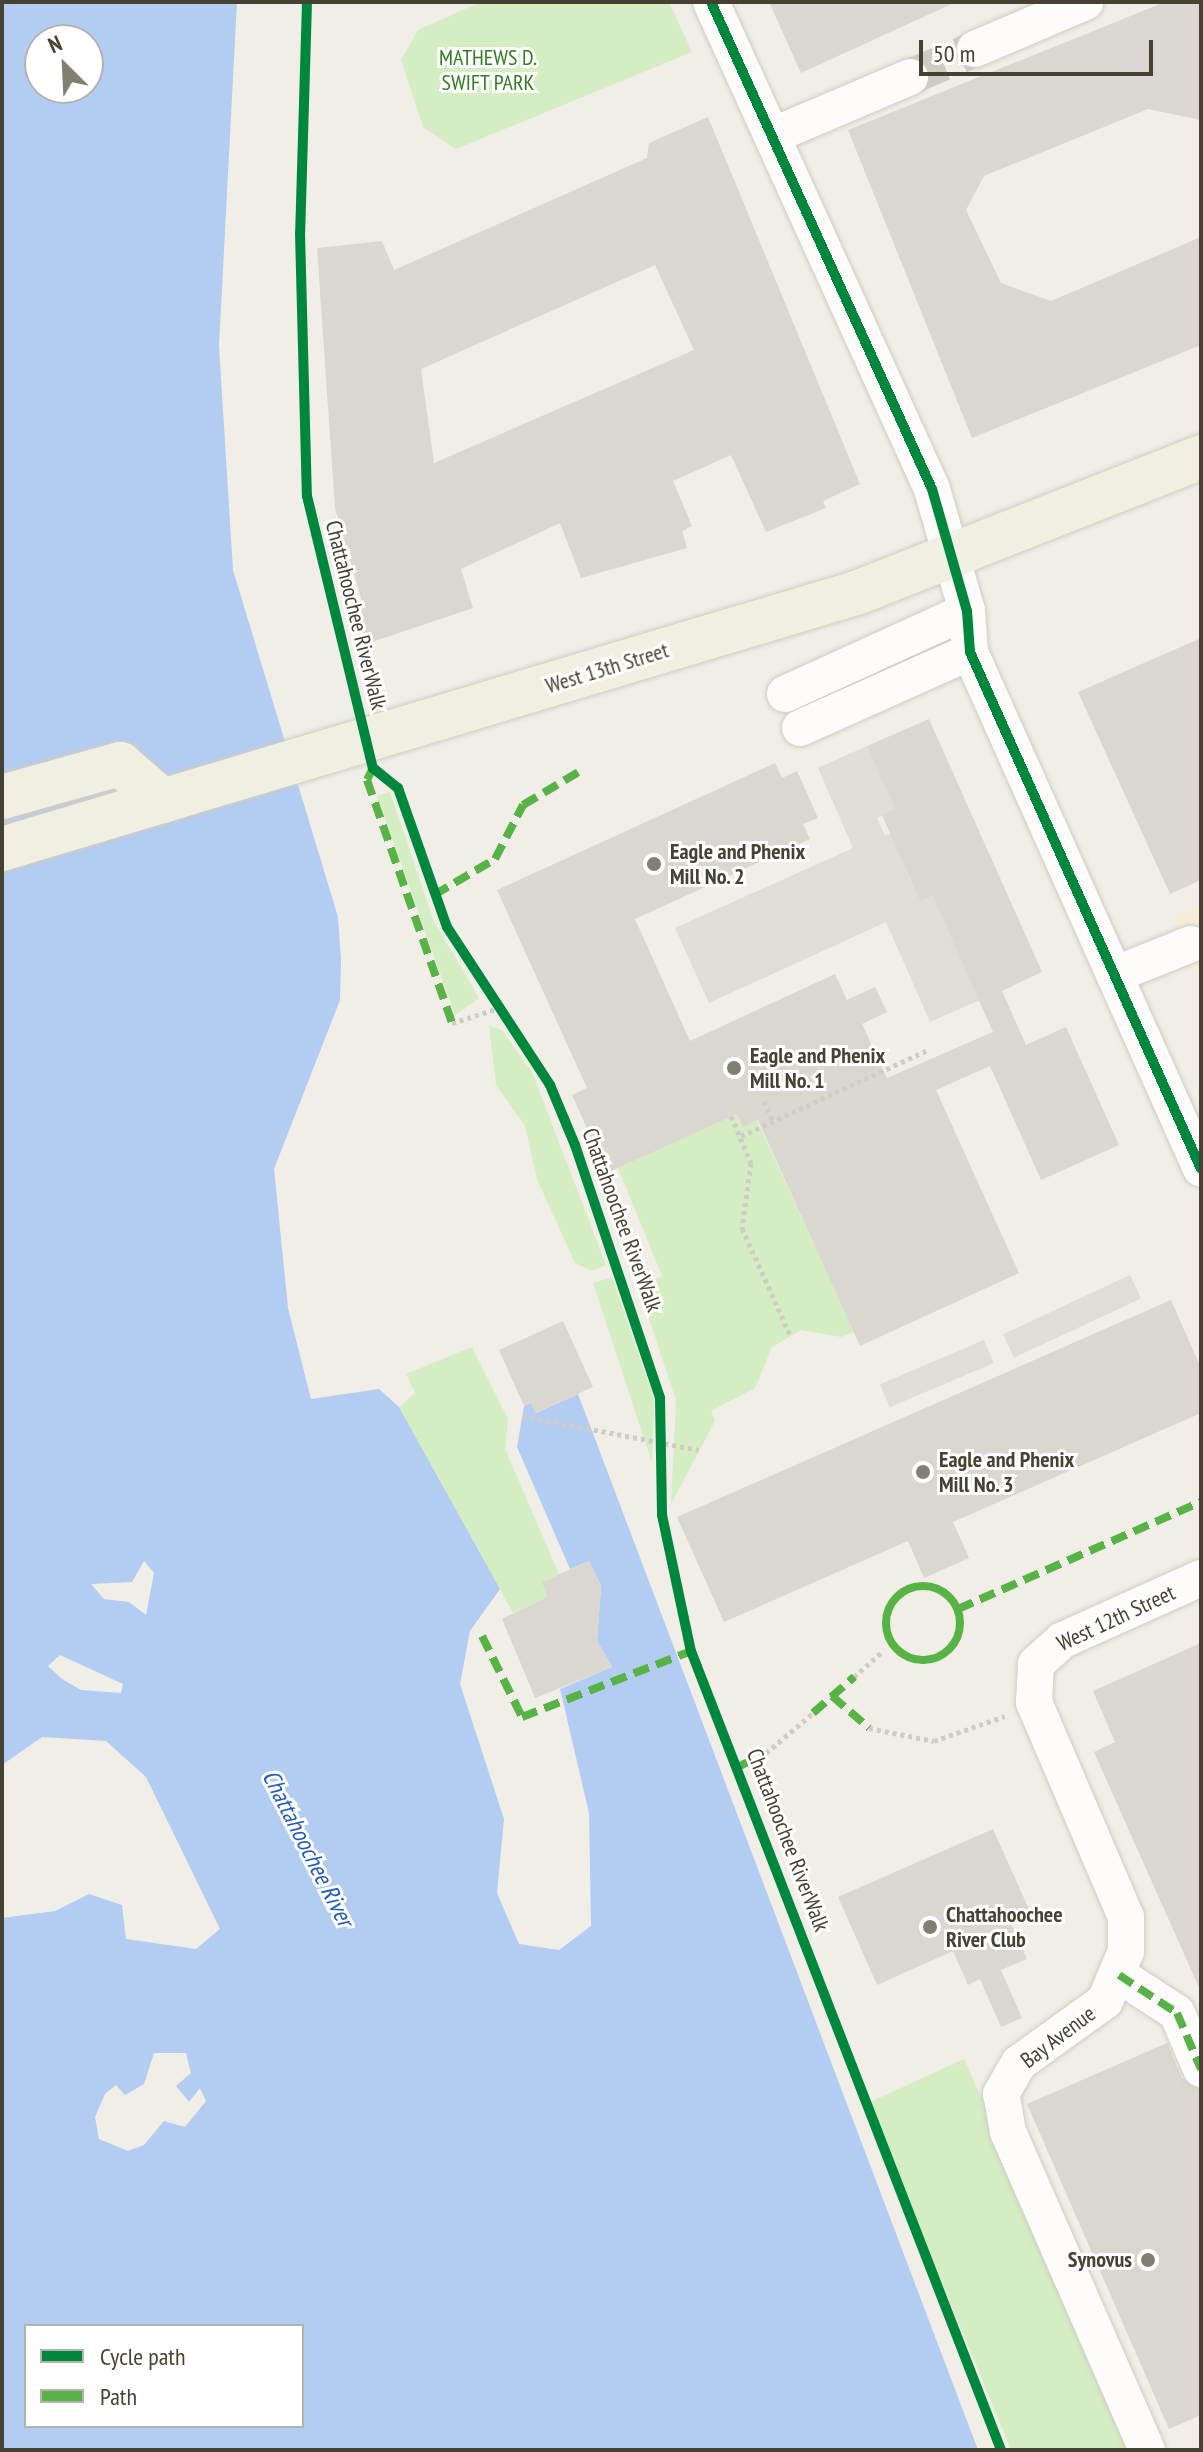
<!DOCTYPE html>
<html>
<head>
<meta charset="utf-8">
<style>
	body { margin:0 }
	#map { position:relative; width:1203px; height:2452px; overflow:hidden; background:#f0eee6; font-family:"PT Sans Narrow",sans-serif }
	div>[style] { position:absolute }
	.commercial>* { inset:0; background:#f4eed7 }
	.green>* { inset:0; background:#d5edc3 }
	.parking>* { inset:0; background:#dfddd6; transform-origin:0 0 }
	.water>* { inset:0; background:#b2ccf2 }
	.building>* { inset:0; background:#d9d7cf }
	.minor-tunnel>* { height:36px; margin-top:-18px; transform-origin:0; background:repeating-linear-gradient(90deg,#ceccc2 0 36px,transparent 0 54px) }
	.path>* { height:5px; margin-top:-2.5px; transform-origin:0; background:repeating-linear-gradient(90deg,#ceccc5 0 4px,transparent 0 8px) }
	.roads { filter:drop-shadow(0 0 2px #ceccc4) drop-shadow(0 0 2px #ceccc4) }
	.minor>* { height:36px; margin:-18px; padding:0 18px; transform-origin:18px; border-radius:18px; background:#fdfcfb }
	.major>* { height:44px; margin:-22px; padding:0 22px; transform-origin:22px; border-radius:22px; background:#f1efe2 }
	.quiet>* { height:8px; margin-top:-4px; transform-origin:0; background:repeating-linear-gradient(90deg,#57b346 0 16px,transparent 0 24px) }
	.quiet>.ring { margin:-4px; padding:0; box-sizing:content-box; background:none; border:8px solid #57b346; border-radius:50% }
	.cycleway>* { height:10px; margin:-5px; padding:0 5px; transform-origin:5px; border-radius:5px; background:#00873e }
	.dots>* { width:22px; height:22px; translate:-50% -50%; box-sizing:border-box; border:4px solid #fff; border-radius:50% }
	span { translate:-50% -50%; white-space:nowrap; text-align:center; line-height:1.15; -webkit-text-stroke:6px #fff; paint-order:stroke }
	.park-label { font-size:22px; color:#317d20 }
	.street-label { font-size:22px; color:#464233 }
	.poi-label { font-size:22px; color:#464233; font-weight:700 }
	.left { translate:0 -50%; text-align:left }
	.right { translate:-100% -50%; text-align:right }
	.water-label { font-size:24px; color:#225cbc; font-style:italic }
	.frame { position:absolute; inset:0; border:4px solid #464233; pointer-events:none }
	.legend { position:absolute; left:24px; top:2324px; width:280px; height:104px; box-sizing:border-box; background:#fff; border:2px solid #b5b3ad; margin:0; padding:10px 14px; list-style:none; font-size:24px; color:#464233 }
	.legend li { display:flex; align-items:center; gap:16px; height:40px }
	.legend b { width:40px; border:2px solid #b5b3ad }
	.north { position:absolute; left:24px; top:24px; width:80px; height:80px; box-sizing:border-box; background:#fff; border:2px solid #b5b3ad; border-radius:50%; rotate:336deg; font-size:22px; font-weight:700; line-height:32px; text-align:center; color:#464233 }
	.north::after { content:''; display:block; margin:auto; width:28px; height:36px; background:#827e72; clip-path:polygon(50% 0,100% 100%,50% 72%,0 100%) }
	.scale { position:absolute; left:919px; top:40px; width:234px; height:36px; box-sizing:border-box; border:4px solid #464233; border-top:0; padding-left:10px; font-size:24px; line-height:28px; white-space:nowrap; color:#464233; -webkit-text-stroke:6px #fff; paint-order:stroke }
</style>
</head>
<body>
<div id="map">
	<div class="commercial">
		<i style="clip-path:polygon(1201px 904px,1201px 983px,1172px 917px)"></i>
	</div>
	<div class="green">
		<i style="clip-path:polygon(481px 2px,669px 2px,692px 52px,456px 149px,423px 127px,401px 60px,418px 30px)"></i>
		<i style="clip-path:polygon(390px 792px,433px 919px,479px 998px,455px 1015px,377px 796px)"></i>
		<i style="clip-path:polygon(489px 1026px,502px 1030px,532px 1072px,606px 1265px,592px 1271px,575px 1263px,537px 1179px,525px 1126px,496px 1085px)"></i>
		<i style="clip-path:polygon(737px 1114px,743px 1127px,757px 1120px,854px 1332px,841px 1337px,801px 1330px,772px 1347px,755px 1388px,711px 1411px,715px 1421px,671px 1504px,676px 1400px,642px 1297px,656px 1290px,652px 1280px,662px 1276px,618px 1168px)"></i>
		<i style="clip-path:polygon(612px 1277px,654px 1399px,652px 1463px,593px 1283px)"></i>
		<i style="clip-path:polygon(472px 1347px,508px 1419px,505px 1449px,559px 1574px,542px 1582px,547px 1597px,513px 1613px,399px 1407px,415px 1393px,406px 1374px)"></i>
		<i style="clip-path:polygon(964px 2059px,1140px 2450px,1011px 2450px,868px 2103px)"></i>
	</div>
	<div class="parking">
		<i style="clip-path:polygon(867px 746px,895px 809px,877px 818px,885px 836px,903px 828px,902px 861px,920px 901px,933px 896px,980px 1000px,930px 1022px,886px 922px,709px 1003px,675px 928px,853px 848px,818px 768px)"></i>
		<i style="left:1130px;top:1275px;width:26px;height:140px;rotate:65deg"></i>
		<i style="left:984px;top:1340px;width:25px;height:113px;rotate:67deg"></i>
	</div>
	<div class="water">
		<i style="clip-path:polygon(evenodd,2px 2px,237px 2px,219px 346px,233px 570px,338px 917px,341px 960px,340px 1000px,274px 1169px,288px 1308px,311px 1399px,379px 1389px,399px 1407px,500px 1589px,470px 1631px,460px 1684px,504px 1819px,497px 1893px,519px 1944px,559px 1950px,591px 1926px,589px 1813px,560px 1689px,612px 1667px,597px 1641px,601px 1586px,589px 1561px,570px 1569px,517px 1447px,524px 1406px,531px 1403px,536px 1413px,578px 1394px,978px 2450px,2px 2450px,2px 1918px,55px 1911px,89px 1894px,122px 1905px,126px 1939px,196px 1949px,220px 1929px,146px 1777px,106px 1741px,42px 1737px,2px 1765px,2px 2px,40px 40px,88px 40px,88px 88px,40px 88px,40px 40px,2px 2px,144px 1561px,154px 1573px,146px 1615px,129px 1602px,104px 1599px,91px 1584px,132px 1582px,144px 1561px,2px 2px,60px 1655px,123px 1684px,121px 1693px,81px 1690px,62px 1679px,48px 1666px,60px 1655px,2px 2px,154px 2053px,186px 2053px,191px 2073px,176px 2086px,189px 2102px,200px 2088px,206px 2101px,185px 2127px,164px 2121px,144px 2145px,128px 2151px,99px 2139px,95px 2117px,105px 2094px,116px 2085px,125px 2095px,144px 2084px,154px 2053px,2px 2px,26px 2326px,302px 2326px,302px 2426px,26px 2426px,26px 2326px)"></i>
	</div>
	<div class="building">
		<i style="clip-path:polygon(769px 2px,956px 2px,801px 73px)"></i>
		<i style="clip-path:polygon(1165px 2px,1201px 2px,1201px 120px,1148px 109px,984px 176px,966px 210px,1001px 283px,1051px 301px,1201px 237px,1201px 345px,972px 438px,848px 130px)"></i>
		<i style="clip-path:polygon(evenodd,708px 117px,860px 484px,823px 501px,826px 508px,766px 532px,731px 455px,673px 481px,692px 526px,682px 531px,687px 548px,581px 578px,560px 523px,461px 569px,473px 608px,366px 644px,356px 607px,363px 605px,335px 508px,317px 248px,382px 241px,394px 270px,647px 158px,649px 143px,708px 117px,655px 265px,694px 350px,434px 463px,421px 369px,655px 265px)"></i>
		<i style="clip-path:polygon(1201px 638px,1201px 880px,1170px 894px,1078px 692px)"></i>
		<i style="clip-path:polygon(929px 719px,1042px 972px,1002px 991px,1026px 1045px,1066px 1027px,1119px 1145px,1041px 1180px,990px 1066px,936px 1090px,1019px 1273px,860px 1346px,758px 1120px,743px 1127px,737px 1114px,607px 1173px,572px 1095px,587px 1088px,497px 890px,775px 763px,782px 778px,797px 771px,818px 818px,803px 824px,810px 839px,635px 919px,690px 1041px,835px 974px,847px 1000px,875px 987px,887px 1012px,862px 1024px,887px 1078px,993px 1032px,933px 896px,920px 901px,882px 815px,895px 809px,867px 746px)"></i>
		<i style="clip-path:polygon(1171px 1300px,1201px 1368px,1201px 1413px,953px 1522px,969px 1558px,924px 1578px,908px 1541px,724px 1622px,677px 1517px)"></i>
		<i style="clip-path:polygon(563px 1321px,593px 1387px,535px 1413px,531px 1403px,524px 1406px,499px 1350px)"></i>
		<i style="clip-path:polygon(589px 1561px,601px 1586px,597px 1641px,612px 1667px,535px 1698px,502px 1619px,547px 1597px,542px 1582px)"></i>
		<i style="clip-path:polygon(1201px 1643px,1201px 1992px,1094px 1752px,1115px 1742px,1093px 1691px)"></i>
		<i style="clip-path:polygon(993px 1829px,1032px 1916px,1012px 1925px,1027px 1959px,1001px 1970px,1022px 2018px,1001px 2027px,980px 1979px,968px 1985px,953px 1951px,877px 1985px,838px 1897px)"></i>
		<i style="clip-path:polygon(1167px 2043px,1182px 2078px,1201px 2090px,1201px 2415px,1169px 2429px,1027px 2104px)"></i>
	</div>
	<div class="minor-tunnel">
		<i style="left:910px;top:77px;width:71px;rotate:-23.3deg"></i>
	</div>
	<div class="path">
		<i style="left:452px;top:1023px;width:49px;rotate:-17.7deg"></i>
		<i style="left:764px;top:1101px;width:22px;rotate:66deg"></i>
		<i style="left:731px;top:1116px;width:51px;rotate:66.9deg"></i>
		<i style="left:751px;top:1163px;width:66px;rotate:97.9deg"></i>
		<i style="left:742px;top:1228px;width:117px;rotate:65.8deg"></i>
		<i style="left:741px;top:1136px;width:204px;rotate:-24.7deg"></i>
		<i style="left:523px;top:1416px;width:179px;rotate:10.9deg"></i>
		<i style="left:854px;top:1677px;width:38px;rotate:-42deg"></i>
		<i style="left:869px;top:1728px;width:66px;rotate:11.3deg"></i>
		<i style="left:934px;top:1741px;width:75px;rotate:-19.4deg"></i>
		<i style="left:766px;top:1753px;width:62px;rotate:-40.4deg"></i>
	</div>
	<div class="roads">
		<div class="minor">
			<i style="left:711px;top:2px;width:535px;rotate:65.59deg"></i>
			<i style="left:932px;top:489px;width:127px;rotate:74deg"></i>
			<i style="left:967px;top:611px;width:41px;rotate:85.8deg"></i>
			<i style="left:970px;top:652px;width:566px;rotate:65.92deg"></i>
			<i style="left:975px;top:49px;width:120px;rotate:-23.1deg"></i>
			<i style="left:774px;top:135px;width:148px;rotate:-23.1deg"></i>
			<i style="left:785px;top:694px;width:200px;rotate:-24.5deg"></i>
			<i style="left:800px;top:728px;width:186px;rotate:-24.1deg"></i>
			<i style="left:1114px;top:975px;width:83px;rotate:-21.9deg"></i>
			<i style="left:1119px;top:1975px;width:69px;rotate:33.2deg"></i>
			<i style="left:1177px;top:2013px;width:61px;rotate:66.8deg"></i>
			<i style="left:1147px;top:2450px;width:347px;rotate:-113.6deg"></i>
			<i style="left:1008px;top:2132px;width:39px;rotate:-100deg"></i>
			<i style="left:1001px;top:2094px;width:36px;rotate:-60deg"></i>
			<i style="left:1019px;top:2063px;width:106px;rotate:-35.8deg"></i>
			<i style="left:1105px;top:2001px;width:54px;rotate:-67.2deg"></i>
			<i style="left:1126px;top:1951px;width:34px;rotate:-90deg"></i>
			<i style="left:1126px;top:1917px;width:234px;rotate:-113.2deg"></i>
			<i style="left:1034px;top:1702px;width:38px;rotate:-87deg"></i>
			<i style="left:1036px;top:1664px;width:36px;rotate:-42deg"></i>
			<i style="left:1063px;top:1640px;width:151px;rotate:-24.2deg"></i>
		</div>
		<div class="major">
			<i style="left:2px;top:797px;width:123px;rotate:-15.6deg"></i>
			<i style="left:120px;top:764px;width:57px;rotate:40.7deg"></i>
			<i style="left:2px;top:849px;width:895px;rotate:-16.69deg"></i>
			<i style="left:859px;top:592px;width:368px;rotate:-21.5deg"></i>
		</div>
	</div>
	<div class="quiet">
		<i style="left:373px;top:768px;width:13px;rotate:117deg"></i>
		<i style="left:367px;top:780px;width:257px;rotate:70.7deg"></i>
		<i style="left:434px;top:895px;width:71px;rotate:-30.5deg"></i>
		<i style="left:495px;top:859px;width:61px;rotate:-62.6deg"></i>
		<i style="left:523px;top:805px;width:69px;rotate:-30.7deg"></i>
		<i class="ring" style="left:886px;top:1586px;width:66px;height:66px"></i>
		<i style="left:958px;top:1609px;width:266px;rotate:-23.8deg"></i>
		<i style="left:482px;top:1636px;width:90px;rotate:63.7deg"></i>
		<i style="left:522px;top:1717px;width:181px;rotate:-21.3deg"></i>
		<i style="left:832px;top:1696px;width:49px;rotate:40.9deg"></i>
		<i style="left:813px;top:1713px;width:55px;rotate:-41.3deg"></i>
		<i style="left:738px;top:1767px;width:31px;rotate:-27deg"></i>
		<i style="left:1119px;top:1975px;width:69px;rotate:33.2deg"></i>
		<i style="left:1177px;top:2013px;width:61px;rotate:66.8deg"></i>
	</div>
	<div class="cycleway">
		<i style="left:307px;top:2px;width:231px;rotate:91.7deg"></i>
		<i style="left:300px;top:233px;width:263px;rotate:88.5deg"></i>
		<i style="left:307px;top:496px;width:280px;rotate:76.4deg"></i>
		<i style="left:373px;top:768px;width:32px;rotate:39deg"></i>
		<i style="left:398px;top:788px;width:147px;rotate:70.6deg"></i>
		<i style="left:447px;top:927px;width:189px;rotate:56.9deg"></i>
		<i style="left:550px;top:1085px;width:65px;rotate:67.4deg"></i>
		<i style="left:575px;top:1145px;width:267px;rotate:71.4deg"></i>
		<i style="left:660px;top:1398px;width:117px;rotate:89deg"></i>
		<i style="left:662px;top:1515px;width:139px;rotate:78deg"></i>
		<i style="left:691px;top:1651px;width:857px;rotate:68.79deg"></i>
		<i style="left:711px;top:2px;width:535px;rotate:65.59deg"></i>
		<i style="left:932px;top:489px;width:127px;rotate:74deg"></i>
		<i style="left:967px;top:611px;width:41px;rotate:85.8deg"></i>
		<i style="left:970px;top:652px;width:566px;rotate:65.92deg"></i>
	</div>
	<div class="dots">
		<i style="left:654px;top:864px;background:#827e72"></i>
		<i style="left:734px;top:1068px;background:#827e72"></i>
		<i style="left:923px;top:1472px;background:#827e72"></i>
		<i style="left:930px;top:1927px;background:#827e72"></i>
		<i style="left:1148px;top:2260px;background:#827e72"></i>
	</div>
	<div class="park-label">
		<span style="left:488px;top:70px">MATHEWS D.<br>SWIFT PARK</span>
	</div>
	<div class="street-label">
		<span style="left:356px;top:615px;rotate:76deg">Chattahoochee RiverWalk</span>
		<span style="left:607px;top:668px;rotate:-17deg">West 13th Street</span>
		<span style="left:622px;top:1220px;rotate:70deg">Chattahoochee RiverWalk</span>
		<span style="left:1116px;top:1618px;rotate:-25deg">West 12th Street</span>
		<span style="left:788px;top:1840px;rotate:69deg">Chattahoochee RiverWalk</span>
		<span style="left:1058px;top:2037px;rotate:-37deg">Bay Avenue</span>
	</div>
	<div class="poi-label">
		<span class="left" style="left:670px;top:864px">Eagle and Phenix<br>Mill No. 2</span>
		<span class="left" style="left:750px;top:1068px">Eagle and Phenix<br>Mill No. 1</span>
		<span class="left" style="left:939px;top:1472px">Eagle and Phenix<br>Mill No. 3</span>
		<span class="left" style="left:946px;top:1927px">Chattahoochee<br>River Club</span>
		<span class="right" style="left:1132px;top:2260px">Synovus</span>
	</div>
	<div class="water-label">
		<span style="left:308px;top:1848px;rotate:63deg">Chattahoochee River</span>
	</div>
	<div class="frame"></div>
	<ul class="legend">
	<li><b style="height:10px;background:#00873e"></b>Cycle path</li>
	<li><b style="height:10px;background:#57b346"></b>Path</li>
	</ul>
	<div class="north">N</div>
	<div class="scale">50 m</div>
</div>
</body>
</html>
